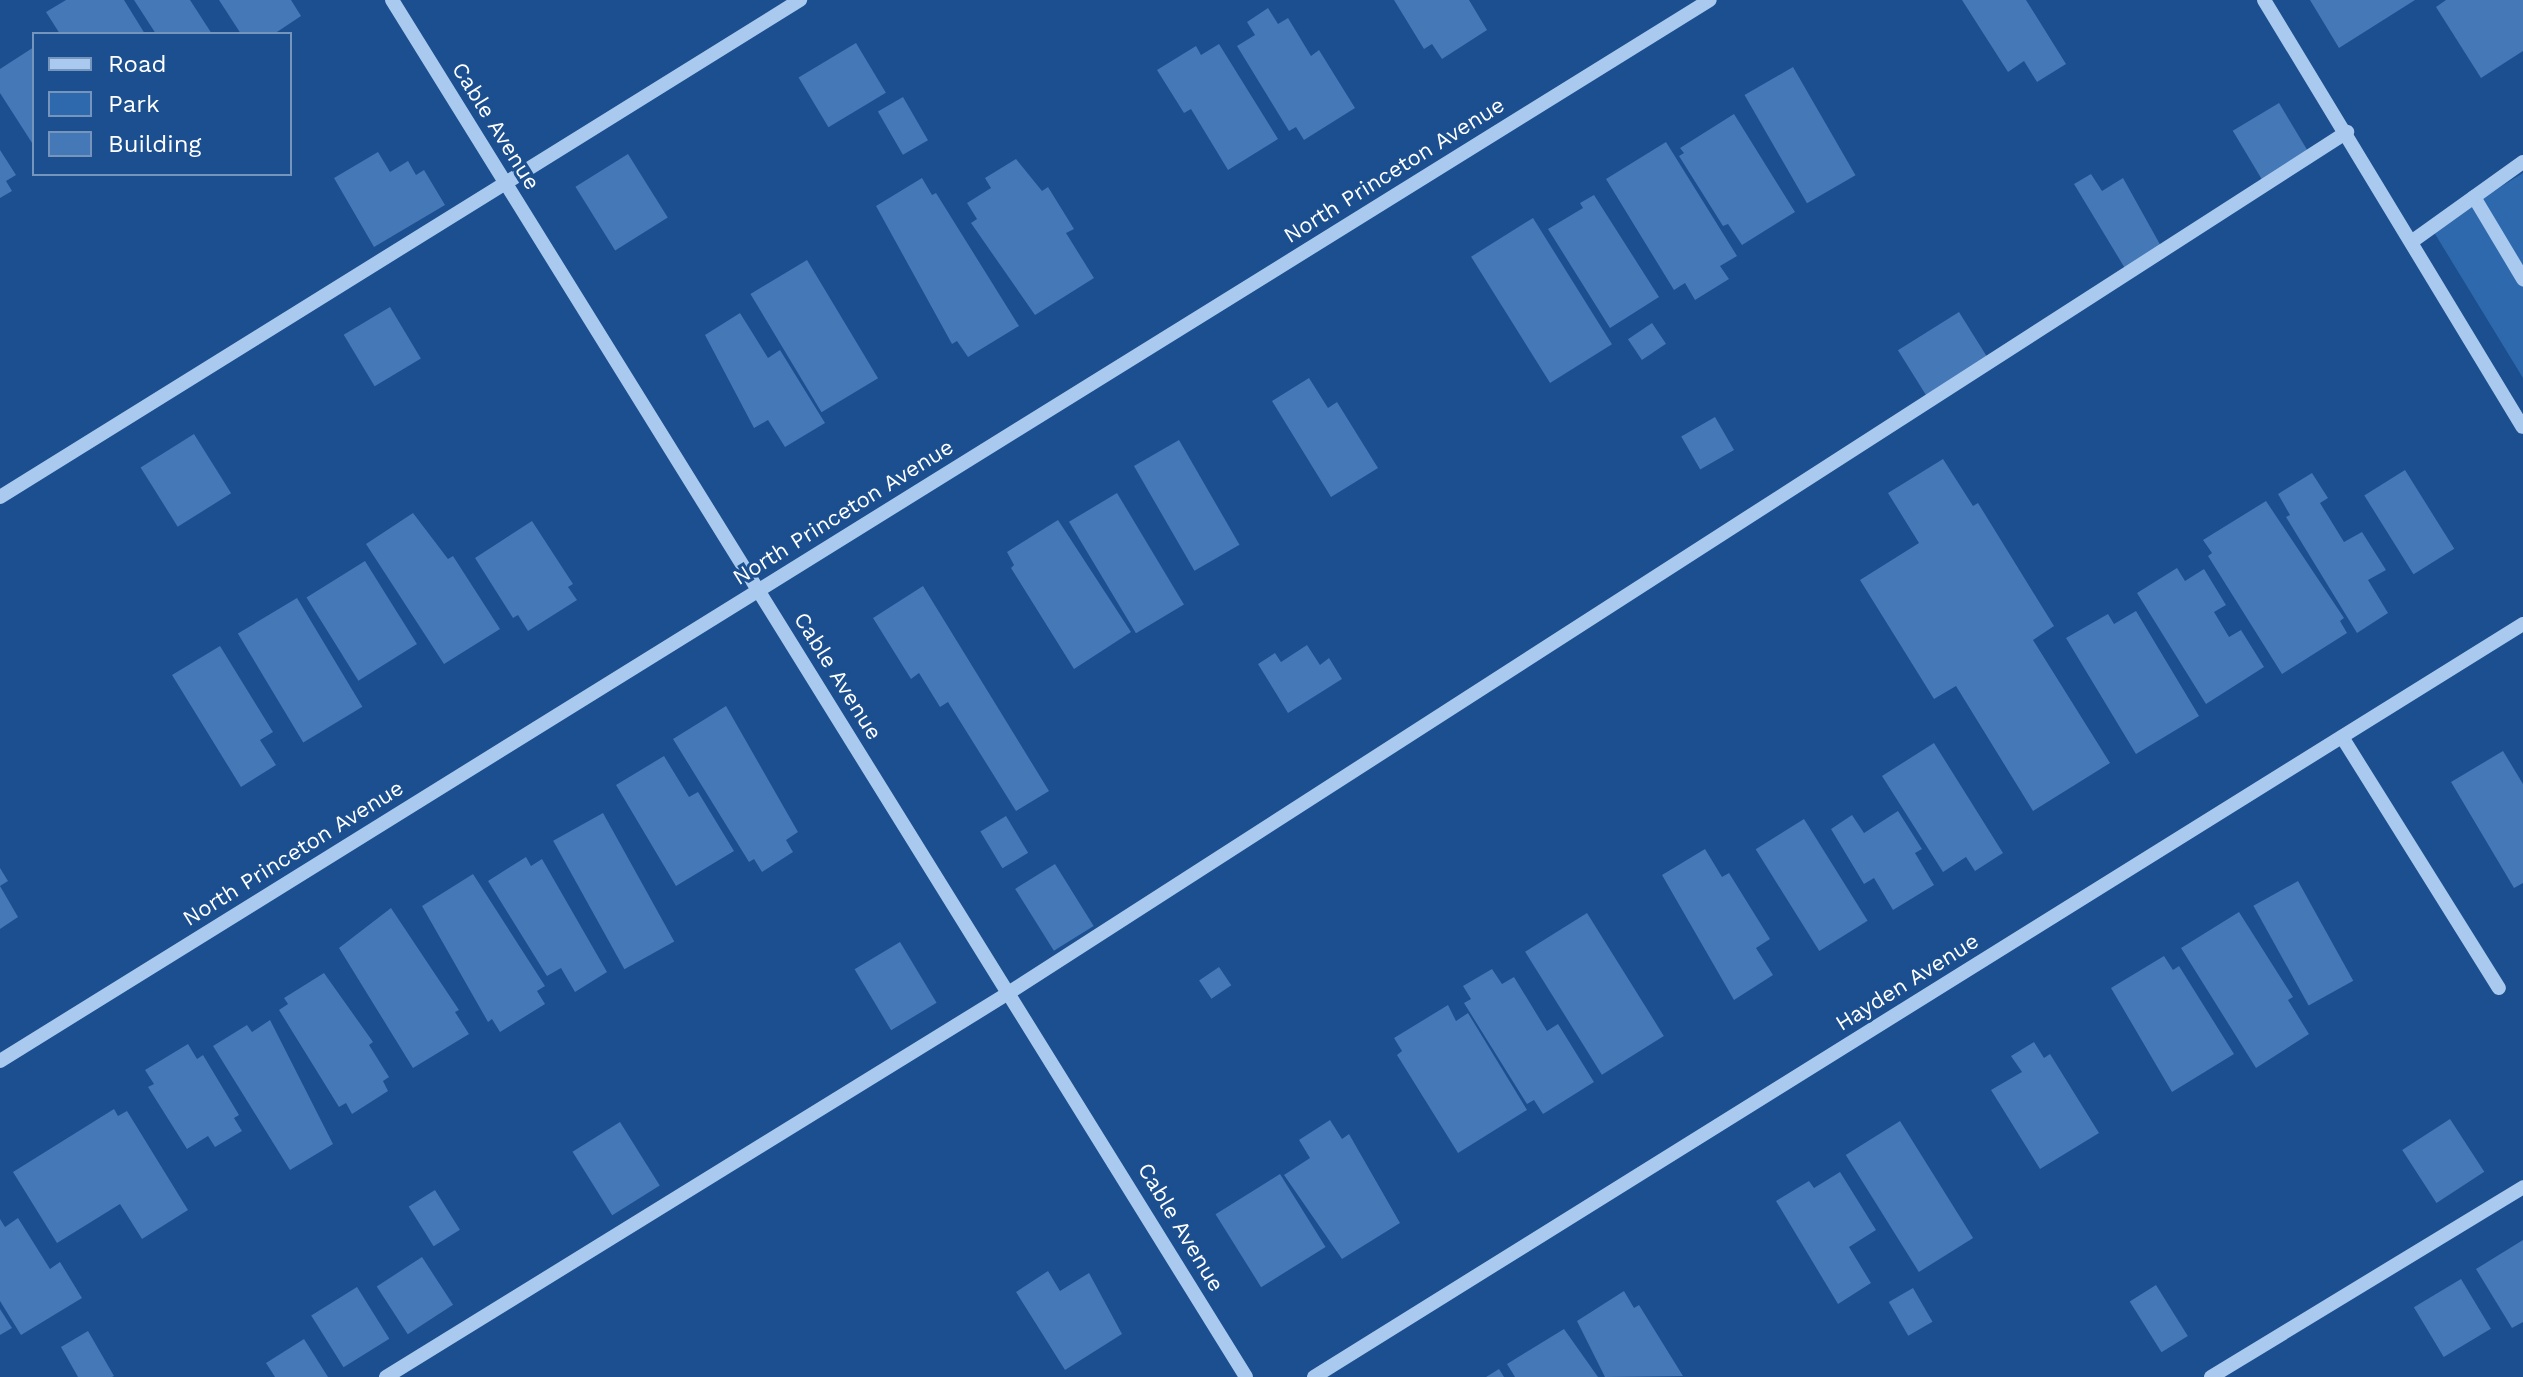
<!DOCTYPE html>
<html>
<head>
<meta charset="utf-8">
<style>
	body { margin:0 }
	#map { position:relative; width:2523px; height:1377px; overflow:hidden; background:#1b4f8f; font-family:"Work Sans",sans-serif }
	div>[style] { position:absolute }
	.green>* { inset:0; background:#2e69ad }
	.building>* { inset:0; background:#4478b7; transform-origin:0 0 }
	.minor>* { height:14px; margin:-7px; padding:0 7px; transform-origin:7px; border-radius:7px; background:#a9c9ee }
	span { translate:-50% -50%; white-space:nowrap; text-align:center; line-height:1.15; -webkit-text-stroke:6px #1b4f8f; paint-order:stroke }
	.street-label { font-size:22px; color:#fff }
	.legend { position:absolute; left:32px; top:32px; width:260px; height:144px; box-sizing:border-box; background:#1b4f8f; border:2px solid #7695bc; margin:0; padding:10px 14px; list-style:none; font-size:24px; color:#fff }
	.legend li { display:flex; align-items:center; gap:16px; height:40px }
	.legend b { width:40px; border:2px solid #7695bc }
</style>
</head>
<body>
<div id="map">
	<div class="green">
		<i style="clip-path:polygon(2523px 173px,2523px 378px,2432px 229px)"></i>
	</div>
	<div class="building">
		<i style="clip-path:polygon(66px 0,124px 0,145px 34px,60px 34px,46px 12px)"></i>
		<i style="clip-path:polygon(134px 0,190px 0,212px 34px,156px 34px)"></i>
		<i style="clip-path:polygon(219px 0,291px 0,301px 16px,274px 34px,241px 34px)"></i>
		<i style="clip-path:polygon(1394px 0,1469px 0,1487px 30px,1442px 59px,1432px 44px,1424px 49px)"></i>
		<i style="clip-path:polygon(1962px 0,2026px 0,2066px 64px,2037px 82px,2024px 61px,2008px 72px)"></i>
		<i style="clip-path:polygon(2310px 0,2415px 0,2339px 48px)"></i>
		<i style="clip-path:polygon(2446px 0,2523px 0,2523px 51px,2481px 78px,2436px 7px)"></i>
		<i style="clip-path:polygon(1268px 8px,1278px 24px,1288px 18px,1311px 56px,1319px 50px,1355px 108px,1304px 140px,1296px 127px,1289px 131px,1237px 46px,1255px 35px,1247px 22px)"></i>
		<i style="left:856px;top:43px;width:58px;height:67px;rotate:59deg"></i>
		<i style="clip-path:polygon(1219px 44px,1278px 139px,1228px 170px,1191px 109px,1184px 113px,1157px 70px,1196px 46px,1201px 55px)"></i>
		<i style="clip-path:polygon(34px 47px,34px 146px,0 93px,0 69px)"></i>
		<i style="left:1793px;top:67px;width:125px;height:56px;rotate:60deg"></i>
		<i style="left:903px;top:97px;width:50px;height:29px;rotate:60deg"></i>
		<i style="left:2279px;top:103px;width:60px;height:54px;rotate:59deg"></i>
		<i style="clip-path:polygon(1734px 114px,1795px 212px,1742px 245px,1728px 224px,1723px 226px,1679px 156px,1684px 153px,1680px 148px)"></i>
		<i style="clip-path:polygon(1666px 142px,1737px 256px,1720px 266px,1729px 279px,1695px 300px,1685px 283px,1674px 290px,1606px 179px)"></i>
		<i style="clip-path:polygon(0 150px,16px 175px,6px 181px,12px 191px,0 198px)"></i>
		<i style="clip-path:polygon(378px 152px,390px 172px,408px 161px,416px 175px,424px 170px,445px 205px,374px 247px,334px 178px)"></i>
		<i style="left:628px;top:154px;width:75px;height:62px;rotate:58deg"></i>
		<i style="clip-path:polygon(1016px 159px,1042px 191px,1048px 187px,1074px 229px,1066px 233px,1094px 278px,1035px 315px,971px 223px,977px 219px,967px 203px,991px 188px,985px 178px)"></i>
		<i style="clip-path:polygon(2091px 174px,2102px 191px,2123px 178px,2162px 248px,2126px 270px,2074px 184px)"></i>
		<i style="clip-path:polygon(922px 178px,932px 195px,936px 193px,1019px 326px,968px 357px,957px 341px,952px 344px,876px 206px)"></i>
		<i style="clip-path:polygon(1594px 195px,1659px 297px,1610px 328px,1548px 229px,1583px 208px,1580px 203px)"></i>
		<i style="left:1533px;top:218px;width:149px;height:73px;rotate:58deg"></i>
		<i style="left:807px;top:260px;width:138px;height:66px;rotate:59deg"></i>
		<i style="left:390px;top:307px;width:60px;height:54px;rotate:59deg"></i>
		<i style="left:1959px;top:312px;width:57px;height:72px;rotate:58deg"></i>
		<i style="clip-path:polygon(740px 313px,768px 358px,780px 350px,825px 423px,785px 447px,768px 420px,754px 428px,705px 335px)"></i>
		<i style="left:1652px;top:323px;width:25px;height:29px;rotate:56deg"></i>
		<i style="clip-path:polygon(1309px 378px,1328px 408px,1337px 402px,1378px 468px,1331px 497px,1272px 401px)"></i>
		<i style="left:1715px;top:417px;width:38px;height:39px;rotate:60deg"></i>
		<i style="left:194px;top:434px;width:70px;height:63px;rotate:58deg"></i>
		<i style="left:1179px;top:440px;width:121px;height:52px;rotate:60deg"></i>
		<i style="clip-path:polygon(1943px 459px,1973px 506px,1978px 503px,2054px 626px,2033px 640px,2110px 763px,2033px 811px,1956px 686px,1934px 699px,1860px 580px,1919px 543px,1888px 493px)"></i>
		<i style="left:2405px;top:470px;width:93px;height:48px;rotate:58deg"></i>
		<i style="clip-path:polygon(2312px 473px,2328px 498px,2320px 503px,2344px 542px,2362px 532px,2386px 570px,2368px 580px,2388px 613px,2357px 633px,2286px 517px,2290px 515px,2278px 494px)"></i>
		<i style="left:1117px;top:493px;width:130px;height:56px;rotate:59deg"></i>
		<i style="clip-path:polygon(2266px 501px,2344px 618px,2340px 621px,2347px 633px,2282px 674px,2208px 556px,2212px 553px,2203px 540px)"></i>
		<i style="clip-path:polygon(413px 513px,448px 559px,453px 556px,500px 629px,444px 664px,366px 544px)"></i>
		<i style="clip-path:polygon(1058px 520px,1131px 632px,1074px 669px,1011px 568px,1014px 565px,1007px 552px)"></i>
		<i style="clip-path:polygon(532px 521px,573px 584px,568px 587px,577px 600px,528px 631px,518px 615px,513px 618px,475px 558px)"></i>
		<i style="left:365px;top:561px;width:98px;height:69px;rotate:58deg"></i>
		<i style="clip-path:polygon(2177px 568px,2185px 581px,2204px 569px,2226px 605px,2214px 612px,2229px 637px,2241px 630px,2264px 667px,2206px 704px,2137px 593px)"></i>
		<i style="clip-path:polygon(923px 586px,1049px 791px,1016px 811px,948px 702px,940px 707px,919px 673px,911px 679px,873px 618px)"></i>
		<i style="left:297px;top:598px;width:127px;height:69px;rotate:59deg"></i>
		<i style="clip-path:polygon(2136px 611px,2199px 716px,2136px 754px,2066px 638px,2108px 614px,2114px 624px)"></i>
		<i style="clip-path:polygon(1307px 645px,1320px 665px,1329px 658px,1342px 679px,1288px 713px,1258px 664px,1275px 653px,1281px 662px)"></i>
		<i style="clip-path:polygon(220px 646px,273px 732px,260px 740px,276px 765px,241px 787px,172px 675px)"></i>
		<i style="clip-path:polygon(726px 706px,798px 832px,786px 840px,793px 852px,762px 872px,754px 859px,749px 862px,673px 739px)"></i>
		<i style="clip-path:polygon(1934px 743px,2003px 853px,1975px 871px,1966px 857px,1943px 872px,1882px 776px)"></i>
		<i style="clip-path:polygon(2503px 751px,2523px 784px,2523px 883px,2514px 888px,2451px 782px)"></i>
		<i style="clip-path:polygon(664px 756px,689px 797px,698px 792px,734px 851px,676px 886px,616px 785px)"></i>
		<i style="clip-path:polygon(1898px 811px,1922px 849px,1915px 853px,1934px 885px,1893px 910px,1874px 878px,1864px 884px,1831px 829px,1852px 815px,1864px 833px)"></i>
		<i style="left:603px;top:813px;width:147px;height:57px;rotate:61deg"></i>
		<i style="left:1006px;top:816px;width:43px;height:30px;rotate:59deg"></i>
		<i style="left:1804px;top:819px;width:120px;height:57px;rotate:58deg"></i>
		<i style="clip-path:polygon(1705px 849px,1722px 877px,1729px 873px,1770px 939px,1756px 948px,1773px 975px,1734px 1000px,1662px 875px)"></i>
		<i style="clip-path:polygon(526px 857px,531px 866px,542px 859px,607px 972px,575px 992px,561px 968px,547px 976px,488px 881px)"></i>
		<i style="left:1055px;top:864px;width:73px;height:47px;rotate:58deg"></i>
		<i style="clip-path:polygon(0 868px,8px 881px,0 886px)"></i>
		<i style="clip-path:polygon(473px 874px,545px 986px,537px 991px,545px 1004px,500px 1032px,492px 1019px,488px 1022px,422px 906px)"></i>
		<i style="left:2298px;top:881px;width:114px;height:51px;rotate:61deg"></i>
		<i style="clip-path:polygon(0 886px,18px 917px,0 929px)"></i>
		<i style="clip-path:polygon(391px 908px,459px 1010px,455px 1012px,469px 1034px,413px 1068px,339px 948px)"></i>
		<i style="clip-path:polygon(2239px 912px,2293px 997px,2288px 1000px,2309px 1034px,2256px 1068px,2181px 948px)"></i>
		<i style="left:1587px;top:913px;width:145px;height:73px;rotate:58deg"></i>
		<i style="left:900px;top:942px;width:71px;height:53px;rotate:59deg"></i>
		<i style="clip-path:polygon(2164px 956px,2173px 970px,2179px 966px,2234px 1054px,2172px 1092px,2111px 988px)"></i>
		<i style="left:1219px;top:967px;width:22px;height:24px;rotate:56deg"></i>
		<i style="clip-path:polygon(1492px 969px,1502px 984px,1514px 977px,1547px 1031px,1558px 1024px,1594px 1082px,1543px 1114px,1534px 1100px,1527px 1104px,1464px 1003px,1471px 999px,1463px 986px)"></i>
		<i style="clip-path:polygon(324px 973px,373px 1042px,369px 1045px,389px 1077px,383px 1081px,388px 1091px,352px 1114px,346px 1103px,339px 1107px,279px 1010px,288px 1004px,284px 998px)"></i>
		<i style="clip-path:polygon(1448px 1005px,1456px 1021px,1468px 1013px,1527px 1110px,1458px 1153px,1397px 1055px,1402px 1051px,1394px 1038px)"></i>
		<i style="clip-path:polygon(270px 1020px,333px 1144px,290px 1170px,213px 1046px,247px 1025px,252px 1032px)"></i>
		<i style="clip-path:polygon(2034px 1042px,2044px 1058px,2050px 1054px,2099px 1133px,2040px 1169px,1991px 1090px,2022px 1072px,2011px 1056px)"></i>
		<i style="clip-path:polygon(188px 1044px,197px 1059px,203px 1055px,239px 1115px,234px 1118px,242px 1131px,215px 1147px,208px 1136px,187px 1149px,148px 1087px,154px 1084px,145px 1070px)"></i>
		<i style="clip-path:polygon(114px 1109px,118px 1116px,127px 1111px,188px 1210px,142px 1239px,120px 1204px,57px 1243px,13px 1172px)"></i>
		<i style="left:2450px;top:1119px;width:63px;height:57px;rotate:57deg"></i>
		<i style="clip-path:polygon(1330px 1120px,1342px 1139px,1349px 1134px,1400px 1223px,1342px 1259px,1284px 1175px,1310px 1158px,1299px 1140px)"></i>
		<i style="left:1900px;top:1121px;width:138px;height:64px;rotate:58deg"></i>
		<i style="left:620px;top:1122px;width:75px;height:56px;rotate:58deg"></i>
		<i style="clip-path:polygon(1840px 1172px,1876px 1230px,1849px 1247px,1871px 1283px,1838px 1304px,1776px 1201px,1809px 1181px,1814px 1188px)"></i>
		<i style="left:1280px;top:1174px;width:86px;height:76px;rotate:58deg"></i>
		<i style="left:435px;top:1190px;width:47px;height:31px;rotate:58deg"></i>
		<i style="clip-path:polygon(18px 1218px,50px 1269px,60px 1262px,82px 1298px,21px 1335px,0 1301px,0 1219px,5px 1227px)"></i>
		<i style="clip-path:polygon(2523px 1240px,2523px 1322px,2512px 1328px,2476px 1269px)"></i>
		<i style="left:422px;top:1257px;width:57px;height:54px;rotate:57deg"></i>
		<i style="clip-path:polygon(1048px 1271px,1060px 1291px,1089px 1273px,1122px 1334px,1065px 1370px,1016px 1292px)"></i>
		<i style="left:2461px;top:1279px;width:58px;height:55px;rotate:59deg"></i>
		<i style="left:2156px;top:1285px;width:60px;height:31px;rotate:58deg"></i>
		<i style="left:357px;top:1287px;width:61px;height:54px;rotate:58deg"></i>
		<i style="left:1913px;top:1288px;width:39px;height:28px;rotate:60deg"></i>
		<i style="clip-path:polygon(1624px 1291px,1634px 1308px,1639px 1305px,1683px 1376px,1605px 1377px,1577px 1321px)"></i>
		<i style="clip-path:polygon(0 1309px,12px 1328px,0 1335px)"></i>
		<i style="clip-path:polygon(1564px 1329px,1598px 1377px,1515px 1377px,1507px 1364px)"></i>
		<i style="clip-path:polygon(88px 1331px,114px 1376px,112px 1377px,78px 1377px,61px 1347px)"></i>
		<i style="clip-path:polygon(304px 1339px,328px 1377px,275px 1377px,266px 1363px)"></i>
		<i style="clip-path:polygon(1499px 1369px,1504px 1377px,1486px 1377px)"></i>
	</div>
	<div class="minor">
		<i style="left:392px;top:0;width:1620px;rotate:58.19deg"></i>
		<i style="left:2264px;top:0;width:499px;rotate:58.8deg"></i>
		<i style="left:2474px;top:197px;width:96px;rotate:59.1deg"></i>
		<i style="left:2414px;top:240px;width:134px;rotate:-35.6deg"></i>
		<i style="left:0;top:497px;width:942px;rotate:-31.85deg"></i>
		<i style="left:2342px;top:737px;width:296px;rotate:58deg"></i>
		<i style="left:0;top:1061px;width:2012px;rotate:-31.82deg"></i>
		<i style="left:386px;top:1377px;width:733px;rotate:-31.67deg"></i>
		<i style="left:1010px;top:992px;width:1590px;rotate:-32.75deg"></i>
		<i style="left:1314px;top:1377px;width:1424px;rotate:-31.92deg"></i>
		<i style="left:2211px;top:1377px;width:365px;rotate:-31.3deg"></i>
	</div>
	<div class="street-label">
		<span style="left:496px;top:126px;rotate:58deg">Cable Avenue</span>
		<span style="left:1394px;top:170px;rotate:-32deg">North Princeton Avenue</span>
		<span style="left:843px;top:512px;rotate:-32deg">North Princeton Avenue</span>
		<span style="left:838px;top:676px;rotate:58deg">Cable Avenue</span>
		<span style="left:293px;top:853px;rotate:-32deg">North Princeton Avenue</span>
		<span style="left:1907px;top:982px;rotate:-32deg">Hayden Avenue</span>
		<span style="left:1181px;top:1227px;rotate:59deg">Cable Avenue</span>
	</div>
	<ul class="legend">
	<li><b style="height:10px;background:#a9c9ee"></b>Road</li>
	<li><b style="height:22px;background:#2e69ad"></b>Park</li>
	<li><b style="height:22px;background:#4478b7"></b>Building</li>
	</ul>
</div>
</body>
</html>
